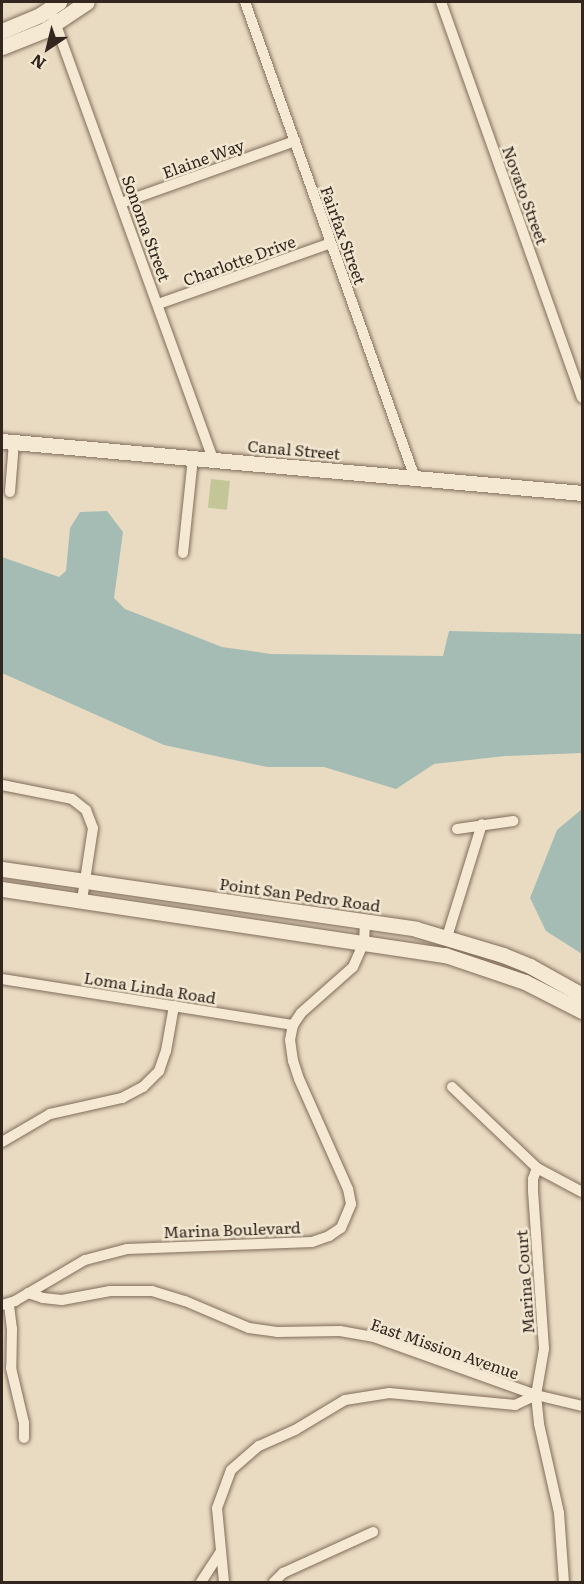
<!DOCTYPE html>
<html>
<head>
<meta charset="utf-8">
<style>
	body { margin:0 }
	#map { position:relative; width:584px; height:1584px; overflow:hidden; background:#e9dbc2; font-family:Literata,serif }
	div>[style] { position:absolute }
	.green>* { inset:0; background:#c3c697; transform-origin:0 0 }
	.water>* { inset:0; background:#a4bcb4 }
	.roads { filter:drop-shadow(0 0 2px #816d5b) drop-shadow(0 0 2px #816d5b) }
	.street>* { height:10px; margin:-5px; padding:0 5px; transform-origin:5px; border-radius:5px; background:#f5e9d4 }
	.secondary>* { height:15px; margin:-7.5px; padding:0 7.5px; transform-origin:7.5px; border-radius:7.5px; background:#f5e9d4 }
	span { translate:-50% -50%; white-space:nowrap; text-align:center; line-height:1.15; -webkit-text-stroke:5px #f1e6d0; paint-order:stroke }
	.street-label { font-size:16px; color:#32261e }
	.frame { position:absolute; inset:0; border:3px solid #32261e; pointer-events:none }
	.north { position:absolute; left:18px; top:18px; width:60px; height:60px; -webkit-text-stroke:4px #f1e6d0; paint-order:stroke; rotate:215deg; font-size:16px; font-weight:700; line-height:24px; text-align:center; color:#32261e }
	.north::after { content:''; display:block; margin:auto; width:21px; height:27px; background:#32261e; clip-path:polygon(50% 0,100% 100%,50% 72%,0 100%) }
</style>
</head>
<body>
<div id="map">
	<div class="green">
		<i style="left:211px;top:479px;width:19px;height:29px;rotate:6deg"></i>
	</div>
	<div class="water">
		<i style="clip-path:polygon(107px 511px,123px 532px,114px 598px,125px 609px,222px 647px,271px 654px,443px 656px,449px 631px,582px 634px,582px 753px,505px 756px,434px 764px,396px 789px,324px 767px,267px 767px,164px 745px,2px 673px,2px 557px,59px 577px,66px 571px,70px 528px,80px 512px)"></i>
		<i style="clip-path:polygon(582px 809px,582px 954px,546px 931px,530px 898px,557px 830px)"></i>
	</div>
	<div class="roads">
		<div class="street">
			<i style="left:245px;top:2px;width:505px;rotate:70.35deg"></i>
			<i style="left:441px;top:2px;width:420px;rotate:70.4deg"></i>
			<i style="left:53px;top:17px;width:471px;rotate:70.1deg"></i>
			<i style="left:121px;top:203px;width:185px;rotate:-19.6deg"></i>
			<i style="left:158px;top:304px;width:183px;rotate:-19.4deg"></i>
			<i style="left:10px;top:492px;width:50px;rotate:-85.4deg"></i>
			<i style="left:183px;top:553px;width:96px;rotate:-84deg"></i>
			<i style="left:2px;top:785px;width:71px;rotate:11.3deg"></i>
			<i style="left:72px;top:799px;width:18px;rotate:38deg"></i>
			<i style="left:86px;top:810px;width:19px;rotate:69deg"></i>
			<i style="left:93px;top:828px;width:73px;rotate:98.7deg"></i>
			<i style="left:457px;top:829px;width:57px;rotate:-8.1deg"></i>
			<i style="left:447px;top:937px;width:118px;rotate:-72.8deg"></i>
			<i style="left:2px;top:979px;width:295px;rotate:9deg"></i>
			<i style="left:452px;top:1087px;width:117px;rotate:43.6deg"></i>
			<i style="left:537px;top:1168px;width:51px;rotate:28.1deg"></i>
			<i style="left:2px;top:1142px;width:56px;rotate:-30.3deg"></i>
			<i style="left:50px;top:1114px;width:74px;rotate:-12.5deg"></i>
			<i style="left:122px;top:1098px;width:24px;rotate:-28deg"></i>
			<i style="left:143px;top:1087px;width:23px;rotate:-45deg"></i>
			<i style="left:159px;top:1071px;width:21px;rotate:-71deg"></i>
			<i style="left:166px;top:1051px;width:46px;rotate:-79.9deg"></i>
			<i style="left:537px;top:1168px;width:12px;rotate:110deg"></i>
			<i style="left:533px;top:1179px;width:12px;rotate:90deg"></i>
			<i style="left:533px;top:1191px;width:158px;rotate:86deg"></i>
			<i style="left:544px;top:1349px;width:47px;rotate:99.9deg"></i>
			<i style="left:536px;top:1395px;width:29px;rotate:84deg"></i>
			<i style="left:539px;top:1424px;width:91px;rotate:77.3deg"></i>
			<i style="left:559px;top:1513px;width:69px;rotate:85.9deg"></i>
			<i style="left:28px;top:1293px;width:16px;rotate:18deg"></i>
			<i style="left:43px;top:1298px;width:19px;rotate:6deg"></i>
			<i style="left:62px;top:1300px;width:49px;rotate:-10.6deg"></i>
			<i style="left:110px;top:1291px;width:42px"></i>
			<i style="left:152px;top:1291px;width:34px;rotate:17deg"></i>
			<i style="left:185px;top:1301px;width:69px;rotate:22.9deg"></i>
			<i style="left:249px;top:1328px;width:28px;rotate:8deg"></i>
			<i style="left:277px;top:1332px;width:63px;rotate:-0.9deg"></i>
			<i style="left:340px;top:1331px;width:35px;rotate:10deg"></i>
			<i style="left:374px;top:1337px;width:172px;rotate:19.7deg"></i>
			<i style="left:536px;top:1395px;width:47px;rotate:13.4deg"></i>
			<i style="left:2px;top:1305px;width:14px;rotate:-17deg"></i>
			<i style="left:15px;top:1301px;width:81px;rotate:-30.4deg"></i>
			<i style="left:85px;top:1260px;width:43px;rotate:-14.7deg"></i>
			<i style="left:127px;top:1249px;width:185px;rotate:-2.2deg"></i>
			<i style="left:312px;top:1242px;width:18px;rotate:-19deg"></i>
			<i style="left:329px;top:1236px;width:14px;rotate:-34deg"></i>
			<i style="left:341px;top:1228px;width:26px;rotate:-67deg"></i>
			<i style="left:351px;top:1204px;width:15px;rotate:-101deg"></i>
			<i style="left:348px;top:1189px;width:120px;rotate:-114deg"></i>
			<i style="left:299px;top:1079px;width:19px;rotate:-108deg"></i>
			<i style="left:293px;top:1061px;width:21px;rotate:-98deg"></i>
			<i style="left:290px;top:1040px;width:15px;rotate:-79deg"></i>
			<i style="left:293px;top:1025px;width:14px;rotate:-56deg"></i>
			<i style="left:301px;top:1013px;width:69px;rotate:-41.5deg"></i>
			<i style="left:353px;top:967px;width:27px;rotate:-66deg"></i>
			<i style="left:364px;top:942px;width:20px;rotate:-87deg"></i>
			<i style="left:9px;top:1305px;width:24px;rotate:83deg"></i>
			<i style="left:12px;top:1329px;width:39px;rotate:91deg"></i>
			<i style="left:11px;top:1368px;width:57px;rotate:76.7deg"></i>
			<i style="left:24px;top:1423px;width:15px;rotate:90deg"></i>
			<i style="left:201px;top:1582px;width:35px;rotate:-57deg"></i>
			<i style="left:224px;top:1582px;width:74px;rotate:-95.4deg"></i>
			<i style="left:217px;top:1508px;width:40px;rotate:-69.8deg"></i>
			<i style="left:231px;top:1470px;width:37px;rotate:-41deg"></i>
			<i style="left:259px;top:1446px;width:39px;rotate:-24deg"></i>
			<i style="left:295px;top:1430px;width:58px;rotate:-31deg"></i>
			<i style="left:345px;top:1400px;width:45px;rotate:-9deg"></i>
			<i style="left:389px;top:1393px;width:127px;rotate:5.4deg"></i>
			<i style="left:515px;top:1405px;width:23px;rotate:-25deg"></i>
			<i style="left:274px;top:1582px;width:13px;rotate:-45deg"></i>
			<i style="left:283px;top:1573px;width:99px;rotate:-24.5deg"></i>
		</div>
		<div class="secondary">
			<i style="left:2px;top:31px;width:41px;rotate:-22.8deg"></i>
			<i style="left:40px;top:15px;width:23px;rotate:-34deg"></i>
			<i style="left:2px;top:47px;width:46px;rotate:-21.6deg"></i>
			<i style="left:45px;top:30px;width:50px;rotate:-33.7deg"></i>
			<i style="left:2px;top:441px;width:582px;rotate:5.12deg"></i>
			<i style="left:2px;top:869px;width:418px;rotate:8.2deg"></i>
			<i style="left:416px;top:929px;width:91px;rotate:16.6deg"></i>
			<i style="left:503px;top:955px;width:29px;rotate:22deg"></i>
			<i style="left:530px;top:966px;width:60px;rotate:29.1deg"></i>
			<i style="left:2px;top:889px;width:448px;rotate:8.5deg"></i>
			<i style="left:445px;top:955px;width:84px;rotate:18.6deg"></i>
			<i style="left:525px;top:982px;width:64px;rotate:27deg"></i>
		</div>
	</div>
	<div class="street-label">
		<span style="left:203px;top:158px;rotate:-20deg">Elaine Way</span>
		<span style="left:526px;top:195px;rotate:70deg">Novato Street</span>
		<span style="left:147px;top:228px;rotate:70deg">Sonoma Street</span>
		<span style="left:344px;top:235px;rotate:70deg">Fairfax Street</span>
		<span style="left:239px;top:260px;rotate:-20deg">Charlotte Drive</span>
		<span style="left:294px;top:449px;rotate:5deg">Canal Street</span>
		<span style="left:300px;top:894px;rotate:8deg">Point San Pedro Road</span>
		<span style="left:150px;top:987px;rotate:9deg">Loma Linda Road</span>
		<span style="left:232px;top:1229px;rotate:-2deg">Marina Boulevard</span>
		<span style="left:524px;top:1282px;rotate:-94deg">Marina Court</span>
		<span style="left:445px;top:1348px;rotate:19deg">East Mission Avenue</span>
	</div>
	<div class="frame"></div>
	<div class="north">N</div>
</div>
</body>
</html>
